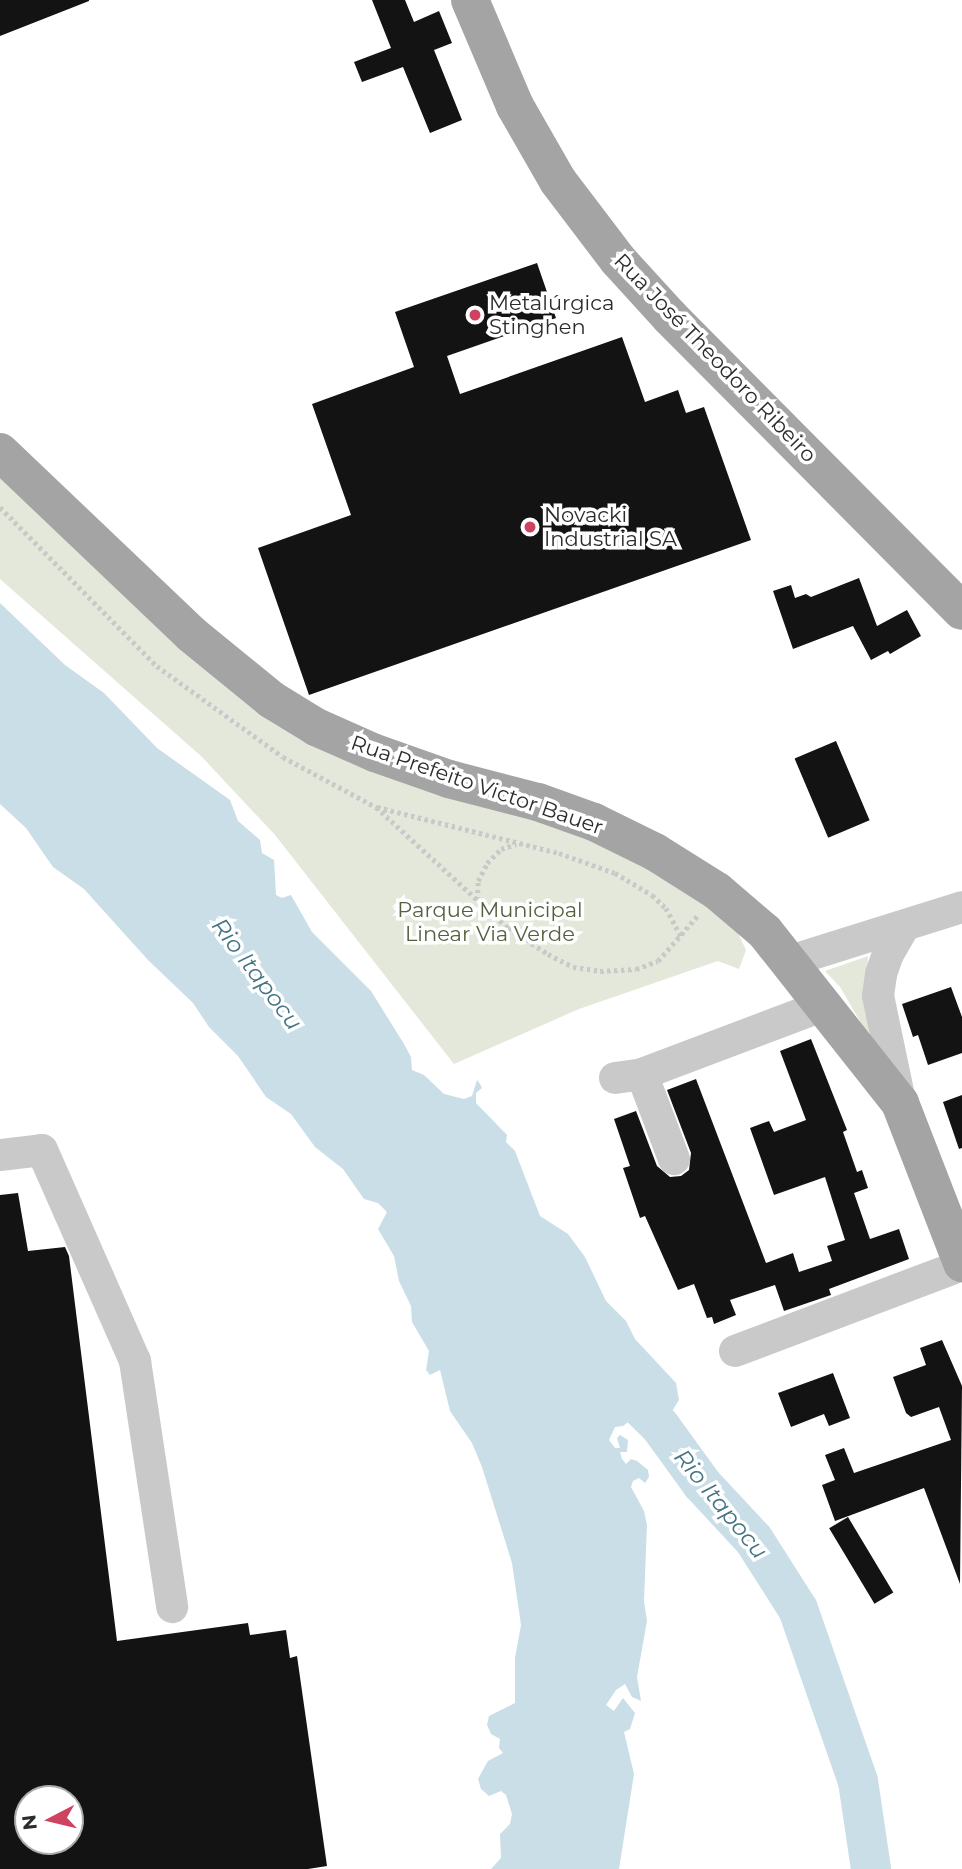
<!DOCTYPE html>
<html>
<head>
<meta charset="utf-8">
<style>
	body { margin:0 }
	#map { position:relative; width:962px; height:1869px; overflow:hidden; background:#fff; font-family:Montserrat,sans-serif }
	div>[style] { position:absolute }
	.green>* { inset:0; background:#e3e8db }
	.water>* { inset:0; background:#c9dee6 }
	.river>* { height:40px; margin:-20px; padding:0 20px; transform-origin:20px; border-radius:20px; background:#c9dee6 }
	.building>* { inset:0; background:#131313; transform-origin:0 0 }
	.path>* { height:4.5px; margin-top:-2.25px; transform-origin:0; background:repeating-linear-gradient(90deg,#c9c9c9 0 3.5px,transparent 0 7px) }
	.minor>* { height:32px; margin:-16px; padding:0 16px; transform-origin:16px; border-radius:16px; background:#c9c9c9 }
	.major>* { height:38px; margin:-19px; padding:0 19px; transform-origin:19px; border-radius:19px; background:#a4a4a4 }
	.dots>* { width:19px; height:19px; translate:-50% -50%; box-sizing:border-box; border:4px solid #fff; border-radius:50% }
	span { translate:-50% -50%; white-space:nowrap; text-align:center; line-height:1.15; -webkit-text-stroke:7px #fff; paint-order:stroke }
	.poi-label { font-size:21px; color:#2c2c2c }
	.left { translate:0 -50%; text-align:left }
	.street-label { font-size:21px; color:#2c2c2c }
	.park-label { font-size:21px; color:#54613f }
	.water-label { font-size:23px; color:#457383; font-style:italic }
	.north { position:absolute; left:14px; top:1785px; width:70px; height:70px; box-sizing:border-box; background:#fff; border:2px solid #ababab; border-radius:50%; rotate:263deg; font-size:19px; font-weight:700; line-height:28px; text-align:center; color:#2c2c2c }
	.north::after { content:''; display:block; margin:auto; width:24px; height:32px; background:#ce435f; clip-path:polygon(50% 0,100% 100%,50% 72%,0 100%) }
</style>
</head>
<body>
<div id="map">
	<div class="green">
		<i style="clip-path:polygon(0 470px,173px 636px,530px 813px,646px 864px,734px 925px,746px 950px,739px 969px,718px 961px,579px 1009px,454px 1064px,275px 835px,201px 756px,0 579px)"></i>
		<i style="clip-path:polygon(868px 956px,867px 981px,872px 1029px,867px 1033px,840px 987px,825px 971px)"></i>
	</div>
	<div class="water">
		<i style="clip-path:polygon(0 603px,65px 665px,104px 693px,157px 748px,230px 800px,238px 821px,260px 840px,262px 853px,274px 860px,276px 895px,282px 898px,291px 895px,312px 932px,371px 991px,404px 1044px,411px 1057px,412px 1070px,424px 1075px,444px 1094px,464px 1099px,472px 1096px,477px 1080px,480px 1084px,482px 1088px,476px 1093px,476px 1103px,507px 1135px,506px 1142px,515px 1151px,540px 1216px,568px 1234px,585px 1257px,606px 1301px,626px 1321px,635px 1339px,676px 1383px,679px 1400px,669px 1416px,635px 1417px,623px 1426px,615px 1427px,609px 1440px,615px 1448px,620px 1448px,617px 1438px,620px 1435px,628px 1440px,627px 1452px,620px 1452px,622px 1459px,626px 1464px,631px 1459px,637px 1461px,648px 1470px,649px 1477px,645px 1483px,639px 1478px,633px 1481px,631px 1487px,644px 1511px,647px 1525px,644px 1601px,647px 1621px,637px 1677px,641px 1701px,632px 1697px,625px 1684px,616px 1690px,606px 1705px,614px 1711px,623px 1698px,635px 1713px,630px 1729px,624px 1732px,634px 1774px,619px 1869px,491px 1869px,501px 1858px,500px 1834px,510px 1824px,512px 1814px,506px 1795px,501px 1791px,489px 1796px,481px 1789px,478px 1779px,488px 1761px,503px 1753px,499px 1748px,500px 1739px,491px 1734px,487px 1725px,489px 1716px,515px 1703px,515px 1658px,521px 1625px,512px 1563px,482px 1467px,472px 1443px,450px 1411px,440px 1370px,430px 1375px,426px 1370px,429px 1351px,412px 1322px,411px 1306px,399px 1281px,394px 1256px,378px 1229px,387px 1212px,378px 1203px,364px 1199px,343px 1169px,315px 1147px,291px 1114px,266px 1097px,238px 1056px,209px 1027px,193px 1003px,148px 960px,84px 889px,53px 867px,26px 828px,0 804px)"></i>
	</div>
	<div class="river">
		<i style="left:613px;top:1380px;width:66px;rotate:44.4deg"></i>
		<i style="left:660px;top:1426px;width:72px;rotate:54.1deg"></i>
		<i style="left:702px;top:1484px;width:76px;rotate:47.1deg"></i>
		<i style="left:754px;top:1540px;width:82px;rotate:57.5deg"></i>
		<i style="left:798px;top:1609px;width:182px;rotate:70.8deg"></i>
		<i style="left:858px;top:1781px;width:89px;rotate:81.6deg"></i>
	</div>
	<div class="building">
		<i style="clip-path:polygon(0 0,89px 0,89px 1px,0 36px)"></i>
		<i style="clip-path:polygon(372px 0,405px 0,414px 22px,439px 11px,452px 43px,434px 50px,462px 120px,430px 133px,403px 67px,362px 82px,354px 62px,391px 48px)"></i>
		<i style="clip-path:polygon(537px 263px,556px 318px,447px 356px,460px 394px,622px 337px,645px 402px,678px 390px,686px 413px,704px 407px,751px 540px,309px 695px,258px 548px,351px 515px,312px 404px,414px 367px,395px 312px)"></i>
		<i style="clip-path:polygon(859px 578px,877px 626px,907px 610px,921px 636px,890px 654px,888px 651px,871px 660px,853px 626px,793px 649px,773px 591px,791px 585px,795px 598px,806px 594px,811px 597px)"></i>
		<i style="left:836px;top:741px;width:86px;height:45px;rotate:67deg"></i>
		<i style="clip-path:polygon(951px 987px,962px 1017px,962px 1053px,928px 1065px,918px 1035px,913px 1037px,902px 1004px)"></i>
		<i style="clip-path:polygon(811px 1039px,847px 1130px,843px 1132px,857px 1172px,862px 1170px,868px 1188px,854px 1193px,870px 1239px,899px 1229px,909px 1259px,829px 1289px,831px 1295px,784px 1311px,775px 1285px,730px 1300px,736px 1315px,714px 1324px,712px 1317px,707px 1318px,694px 1284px,678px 1290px,645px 1216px,640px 1218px,623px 1168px,630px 1166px,614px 1119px,636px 1111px,657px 1166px,670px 1177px,681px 1176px,689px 1170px,691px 1153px,667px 1090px,696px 1079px,766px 1263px,793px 1253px,799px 1272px,832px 1261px,827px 1246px,845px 1240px,825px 1177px,774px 1195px,750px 1128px,769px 1121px,774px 1132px,806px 1120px,780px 1051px)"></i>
		<i style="clip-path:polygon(962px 1095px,962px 1148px,959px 1149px,943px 1102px)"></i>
		<i style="clip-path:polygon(evenodd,18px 1193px,28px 1251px,65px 1247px,69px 1256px,117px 1641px,248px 1623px,250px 1635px,286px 1630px,290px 1658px,297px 1656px,327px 1866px,308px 1869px,0 1869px,0 1195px,18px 1193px,28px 1799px,70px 1799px,70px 1841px,28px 1841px,28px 1799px)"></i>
		<i style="clip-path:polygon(942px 1340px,962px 1386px,960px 1584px,924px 1488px,835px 1521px,822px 1485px,835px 1480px,825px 1455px,844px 1448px,854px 1473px,951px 1440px,939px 1407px,911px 1417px,906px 1413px,893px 1377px,926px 1365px,920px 1348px)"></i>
		<i style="clip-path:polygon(833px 1373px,850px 1418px,829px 1426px,824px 1414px,791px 1427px,778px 1393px)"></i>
		<i style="left:848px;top:1517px;width:88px;height:22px;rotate:59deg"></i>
	</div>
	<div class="path">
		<i style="left:0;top:507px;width:223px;rotate:45.4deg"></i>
		<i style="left:157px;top:666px;width:155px;rotate:35.8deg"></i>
		<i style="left:283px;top:757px;width:106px;rotate:28.3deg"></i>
		<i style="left:376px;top:807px;width:179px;rotate:42.5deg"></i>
		<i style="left:508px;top:928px;width:48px;rotate:33deg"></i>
		<i style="left:548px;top:954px;width:28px;rotate:27deg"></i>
		<i style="left:573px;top:967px;width:27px;rotate:8deg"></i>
		<i style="left:600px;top:971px;width:36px;rotate:-3deg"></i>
		<i style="left:636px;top:969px;width:23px;rotate:-20deg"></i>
		<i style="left:658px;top:961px;width:62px;rotate:-48.9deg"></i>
		<i style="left:377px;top:807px;width:188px;rotate:14.2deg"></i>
		<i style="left:559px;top:853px;width:59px;rotate:19.7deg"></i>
		<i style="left:615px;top:873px;width:43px;rotate:30.7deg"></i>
		<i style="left:652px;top:895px;width:19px;rotate:43deg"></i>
		<i style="left:666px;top:908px;width:32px;rotate:62deg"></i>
		<i style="left:477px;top:900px;width:19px;rotate:-87deg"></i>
		<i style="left:478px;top:881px;width:20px;rotate:-63deg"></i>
		<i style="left:487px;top:863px;width:20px;rotate:-45deg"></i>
		<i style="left:501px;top:849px;width:16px;rotate:-18deg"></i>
	</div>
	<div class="minor">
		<i style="left:790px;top:961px;width:180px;rotate:-17.4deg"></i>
		<i style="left:642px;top:1074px;width:91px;rotate:69.4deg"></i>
		<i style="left:615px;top:1078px;width:27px;rotate:-8deg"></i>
		<i style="left:642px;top:1074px;width:196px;rotate:-20.7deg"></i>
		<i style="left:900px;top:1101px;width:107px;rotate:-101.8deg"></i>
		<i style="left:878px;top:996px;width:22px;rotate:-82deg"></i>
		<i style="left:881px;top:974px;width:21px;rotate:-71deg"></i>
		<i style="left:888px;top:954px;width:30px;rotate:-60deg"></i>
		<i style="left:0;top:1155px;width:42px;rotate:-6.8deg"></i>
		<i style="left:42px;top:1150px;width:231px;rotate:66.2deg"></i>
		<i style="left:135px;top:1361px;width:249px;rotate:81.4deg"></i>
		<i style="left:735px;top:1351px;width:243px;rotate:-20.7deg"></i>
	</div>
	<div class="major">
		<i style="left:470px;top:0;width:115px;rotate:67deg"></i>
		<i style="left:515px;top:106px;width:86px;rotate:60.2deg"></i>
		<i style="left:558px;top:181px;width:99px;rotate:52.8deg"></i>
		<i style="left:618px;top:260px;width:77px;rotate:47.6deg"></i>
		<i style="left:670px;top:317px;width:414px;rotate:45.2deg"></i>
		<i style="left:0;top:452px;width:264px;rotate:43.6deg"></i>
		<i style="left:191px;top:634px;width:104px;rotate:39.2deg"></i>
		<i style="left:272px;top:700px;width:52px;rotate:31.5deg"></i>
		<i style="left:316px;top:727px;width:64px;rotate:23.8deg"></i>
		<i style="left:375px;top:753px;width:78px;rotate:19.4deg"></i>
		<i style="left:449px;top:779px;width:92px;rotate:14.5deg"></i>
		<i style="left:538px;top:802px;width:59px;rotate:19.7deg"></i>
		<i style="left:594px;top:822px;width:68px;rotate:26.2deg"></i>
		<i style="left:655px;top:852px;width:73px;rotate:32.2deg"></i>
		<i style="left:717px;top:891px;width:63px;rotate:40.5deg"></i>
		<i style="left:765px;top:932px;width:218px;rotate:51.7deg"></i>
		<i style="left:900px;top:1103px;width:172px;rotate:68.8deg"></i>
	</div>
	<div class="dots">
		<i style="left:475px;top:315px;background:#ce435f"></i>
		<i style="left:530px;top:527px;background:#ce435f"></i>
	</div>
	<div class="poi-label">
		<span class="left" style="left:489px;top:315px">Metalúrgica<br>Stinghen</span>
		<span class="left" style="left:544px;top:527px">Novacki<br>Industrial SA</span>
	</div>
	<div class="street-label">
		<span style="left:715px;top:358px;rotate:46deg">Rua José Theodoro Ribeiro</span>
		<span style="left:477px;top:785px;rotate:19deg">Rua Prefeito Victor Bauer</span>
	</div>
	<div class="park-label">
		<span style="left:490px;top:922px">Parque Municipal<br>Linear Via Verde</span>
	</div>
	<div class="water-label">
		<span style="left:257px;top:974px;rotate:53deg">Rio Itapocu</span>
		<span style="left:721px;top:1504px;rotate:51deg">Rio Itapocu</span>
	</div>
	<div class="north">N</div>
</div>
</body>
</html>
